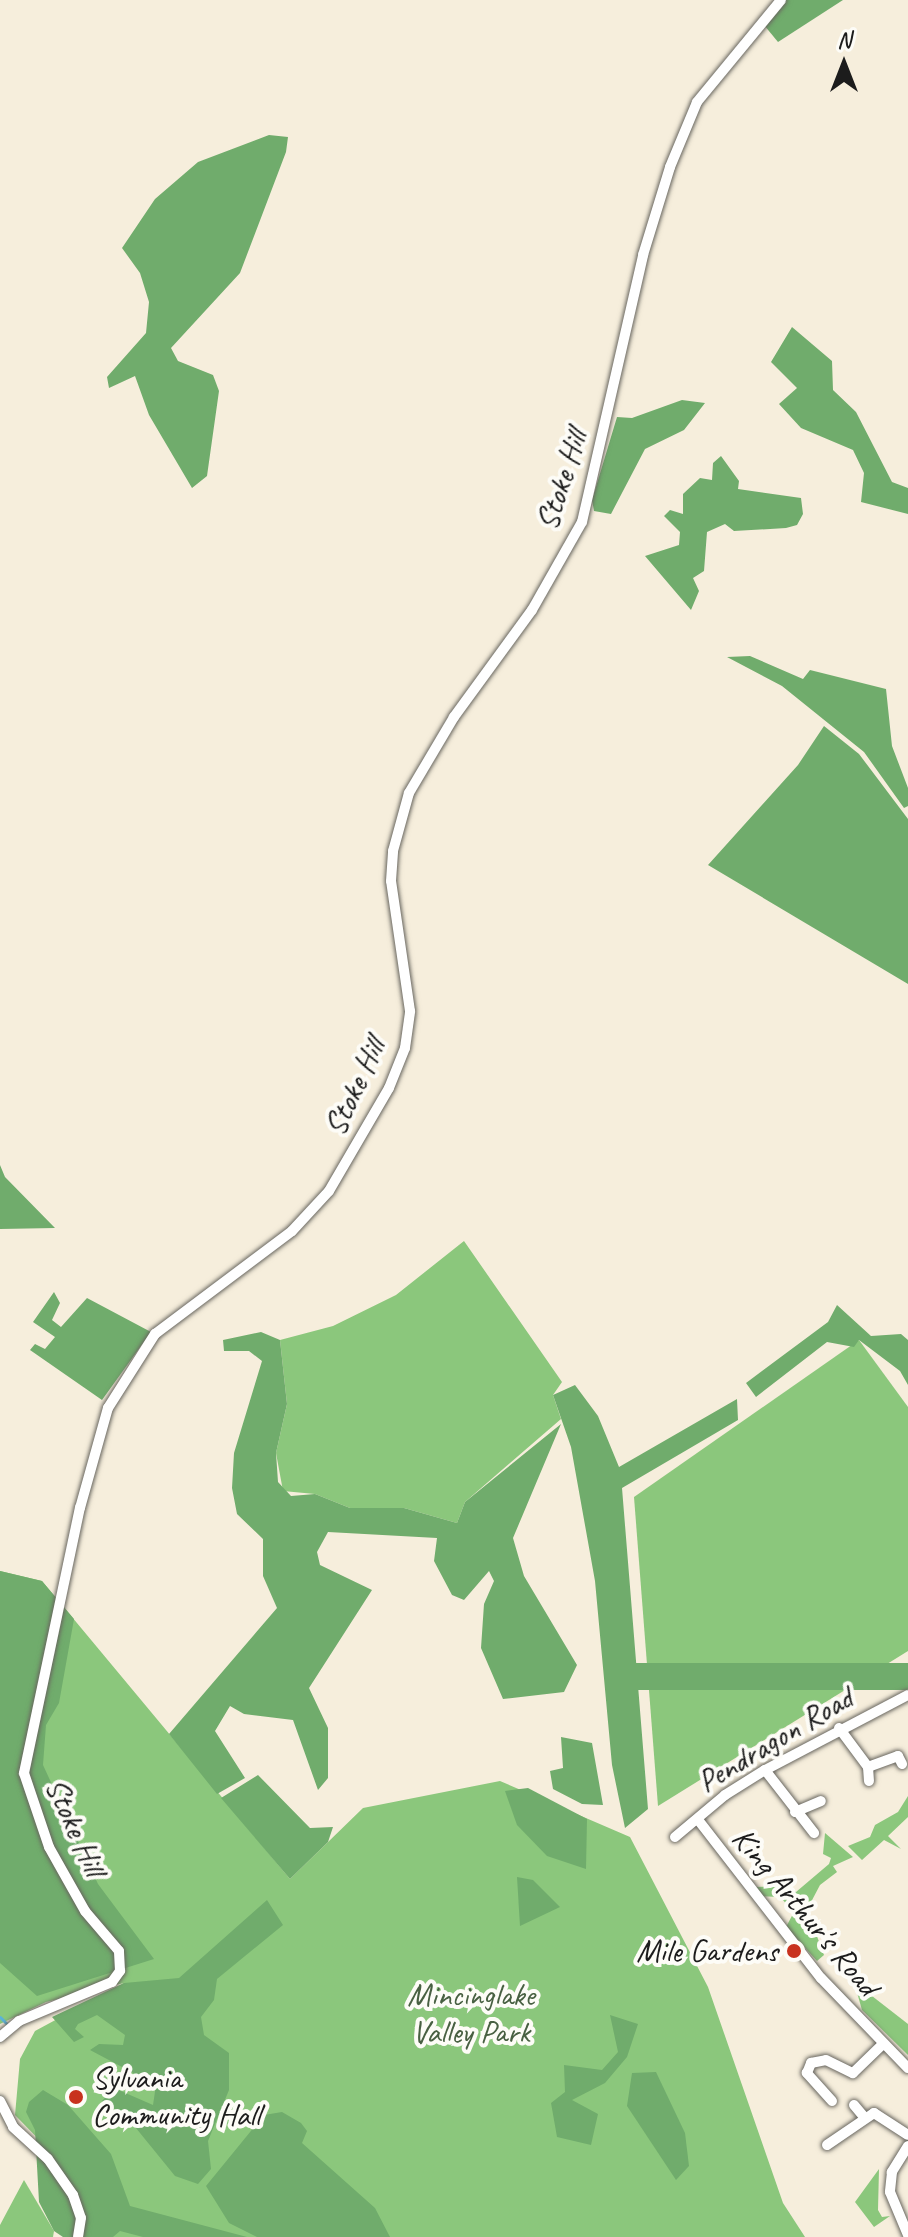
<!DOCTYPE html>
<html>
<head>
<meta charset="utf-8">
<style>
	body { margin:0 }
	#map { position:relative; width:908px; height:2237px; overflow:hidden; background:#f6eedc; font-family:Caveat,sans-serif }
	div>[style] { position:absolute }
	.green>* { inset:0; background:#8bc77c }
	.forest>* { inset:0; background:#70ac6c; transform-origin:0 0 }
	.stream>* { height:3px; margin:-1.5px; padding:0 1.5px; transform-origin:1.5px; border-radius:1.5px; background:#5bb3d8 }
	.roads { filter:drop-shadow(0 0 2px #68665f) drop-shadow(0 0 2px #68665f) }
	.minor>* { height:10px; margin:-5px; padding:0 5px; transform-origin:5px; border-radius:5px; background:#fff }
	.dots>* { width:22px; height:22px; translate:-50% -50%; box-sizing:border-box; border:4px solid #fdfcf7; border-radius:50% }
	span { translate:-50% -50%; white-space:nowrap; text-align:center; line-height:1.15; -webkit-text-stroke:8px #fdfcf7; paint-order:stroke }
	.street-label { font-size:32px; color:#1c1c1c }
	.poi-label { font-size:32px; color:#1c1c1c }
	.right { translate:-100% -50%; text-align:right }
	.left { translate:0 -50%; text-align:left }
	.park-label { font-size:32px; color:#486042 }
	.north { position:absolute; left:804px; top:24px; width:80px; height:80px; -webkit-text-stroke:6px #fdfcf7; paint-order:stroke; rotate:0deg; font-size:22px; font-weight:700; line-height:32px; text-align:center; color:#1c1c1c }
	.north::after { content:''; display:block; margin:auto; width:28px; height:36px; background:#1c1c1c; clip-path:polygon(50% 0,100% 100%,50% 72%,0 100%) }
</style>
</head>
<body>
<div id="map">
	<div class="green">
		<i style="clip-path:polygon(464px 1241px,562px 1382px,553px 1395px,561px 1419px,465px 1502px,457px 1523px,404px 1508px,350px 1508px,315px 1494px,283px 1491px,276px 1453px,287px 1404px,280px 1340px,333px 1326px,396px 1295px)"></i>
		<i style="clip-path:polygon(859px 1340px,908px 1407px,908px 1651px,658px 1806px,634px 1497px)"></i>
		<i style="clip-path:polygon(0 1571px,42px 1581px,290px 1879px,363px 1808px,500px 1781px,630px 1837px,708px 1987px,783px 2203px,805px 2237px,84px 2237px,54px 2155px,15px 2115px,20px 2059px,35px 2031px,124px 1983px,46px 2002px,0 2024px)"></i>
		<i style="clip-path:polygon(908px 1796px,908px 1817px,888px 1836px,901px 1849px,884px 1840px,862px 1860px,848px 1846px,870px 1837px,875px 1825px,898px 1812px)"></i>
		<i style="clip-path:polygon(825px 1833px,853px 1857px,833px 1866px,837px 1872px,820px 1885px,810px 1904px,809px 1915px,824px 1955px,817px 1961px,786px 1927px,794px 1912px,780px 1897px,759px 1896px,754px 1887px,788px 1886px,796px 1892px,829px 1864px,831px 1858px,823px 1854px)"></i>
		<i style="clip-path:polygon(854px 1982px,908px 2024px,908px 2055px,862px 2010px)"></i>
		<i style="clip-path:polygon(879px 2169px,878px 2210px,882px 2217px,890px 2216px,874px 2227px,855px 2202px)"></i>
		<i style="clip-path:polygon(24px 2180px,54px 2231px,53px 2237px,0 2237px,0 2225px)"></i>
	</div>
	<div class="forest">
		<i style="clip-path:polygon(786px 0,843px 0,778px 42px,764px 25px)"></i>
		<i style="clip-path:polygon(269px 135px,288px 137px,286px 152px,240px 273px,171px 348px,178px 361px,213px 375px,219px 391px,207px 476px,192px 488px,149px 415px,135px 376px,109px 388px,107px 377px,146px 333px,149px 302px,140px 273px,122px 248px,155px 199px,198px 162px)"></i>
		<i style="clip-path:polygon(792px 327px,832px 361px,833px 390px,856px 412px,892px 482px,908px 488px,908px 514px,861px 502px,864px 473px,853px 450px,801px 428px,779px 404px,797px 388px,771px 362px)"></i>
		<i style="clip-path:polygon(682px 400px,705px 403px,684px 430px,645px 449px,611px 514px,594px 511px,592px 500px,617px 417px,632px 418px)"></i>
		<i style="clip-path:polygon(721px 456px,739px 481px,738px 489px,801px 498px,803px 514px,797px 525px,786px 528px,734px 531px,725px 524px,707px 532px,704px 571px,693px 578px,699px 591px,691px 610px,645px 556px,679px 545px,680px 532px,664px 516px,670px 510px,683px 514px,683px 494px,700px 478px,712px 480px,713px 463px)"></i>
		<i style="clip-path:polygon(750px 656px,803px 679px,810px 670px,886px 689px,892px 746px,908px 788px,908px 806px,904px 808px,864px 752px,782px 686px,727px 657px)"></i>
		<i style="clip-path:polygon(824px 726px,859px 754px,908px 819px,908px 984px,708px 865px,798px 765px)"></i>
		<i style="clip-path:polygon(0 1165px,5px 1177px,55px 1228px,0 1229px)"></i>
		<i style="clip-path:polygon(54px 1292px,60px 1303px,52px 1320px,61px 1327px,87px 1298px,151px 1332px,102px 1400px,30px 1350px,35px 1344px,45px 1349px,55px 1337px,33px 1322px)"></i>
		<i style="clip-path:polygon(837px 1305px,871px 1336px,901px 1334px,908px 1340px,908px 1385px,900px 1371px,859px 1340px,854px 1347px,827px 1342px,756px 1397px,746px 1383px,828px 1322px)"></i>
		<i style="clip-path:polygon(261px 1332px,280px 1340px,287px 1404px,276px 1453px,278px 1482px,291px 1496px,315px 1494px,350px 1508px,404px 1508px,457px 1523px,465px 1502px,561px 1424px,513px 1538px,524px 1576px,577px 1665px,564px 1692px,503px 1699px,481px 1648px,484px 1604px,494px 1581px,489px 1571px,464px 1600px,452px 1595px,434px 1561px,437px 1538px,328px 1532px,317px 1552px,320px 1565px,372px 1590px,309px 1688px,328px 1728px,328px 1778px,318px 1790px,293px 1720px,244px 1714px,230px 1706px,215px 1731px,245px 1778px,217px 1794px,169px 1734px,277px 1608px,263px 1576px,263px 1539px,237px 1514px,232px 1488px,234px 1453px,262px 1361px,249px 1351px,224px 1351px,223px 1340px)"></i>
		<i style="clip-path:polygon(575px 1385px,598px 1416px,619px 1467px,737px 1399px,738px 1420px,622px 1488px,648px 1809px,625px 1828px,612px 1765px,595px 1581px,571px 1447px,553px 1395px)"></i>
		<i style="clip-path:polygon(0 1571px,42px 1581px,74px 1619px,59px 1703px,46px 1725px,43px 1765px,98px 1884px,154px 1959px,37px 1996px,0 1963px)"></i>
		<i style="left:908px;top:1663px;width:27px;height:299px;rotate:90deg"></i>
		<i style="clip-path:polygon(561px 1737px,592px 1743px,603px 1805px,582px 1804px,553px 1789px,550px 1771px,563px 1768px)"></i>
		<i style="clip-path:polygon(258px 1775px,310px 1828px,333px 1827px,328px 1842px,290px 1879px,221px 1798px)"></i>
		<i style="clip-path:polygon(528px 1788px,587px 1819px,586px 1869px,547px 1856px,517px 1825px,505px 1791px)"></i>
		<i style="clip-path:polygon(517px 1877px,533px 1880px,560px 1907px,520px 1926px)"></i>
		<i style="clip-path:polygon(267px 1900px,283px 1925px,217px 1979px,214px 2000px,201px 2017px,204px 2035px,229px 2053px,229px 2090px,208px 2141px,211px 2169px,198px 2184px,175px 2176px,127px 2117px,102px 2101px,114px 2088px,153px 2105px,156px 2085px,90px 2050px,99px 2044px,123px 2045px,125px 2035px,97px 2015px,78px 2024px,75px 2029px,84px 2037px,74px 2042px,52px 2017px,124px 1983px,179px 1978px)"></i>
		<i style="clip-path:polygon(610px 2015px,638px 2024px,627px 2057px,605px 2083px,572px 2100px,598px 2114px,591px 2145px,557px 2137px,551px 2103px,565px 2092px,564px 2065px,602px 2070px,618px 2052px)"></i>
		<i style="clip-path:polygon(656px 2072px,685px 2133px,689px 2166px,676px 2180px,627px 2106px,632px 2073px)"></i>
		<i style="clip-path:polygon(43px 2090px,68px 2105px,111px 2154px,130px 2206px,247px 2237px,143px 2237px,120px 2231px,113px 2237px,63px 2237px,54px 2231px,39px 2202px,35px 2130px,26px 2112px,29px 2102px)"></i>
		<i style="clip-path:polygon(282px 2112px,301px 2123px,307px 2131px,302px 2143px,375px 2208px,390px 2237px,257px 2237px,229px 2223px,206px 2186px,264px 2115px)"></i>
	</div>
	<div class="stream">
		<i style="left:0;top:2017px;width:13px;rotate:45deg"></i>
	</div>
	<div class="roads">
		<div class="minor">
			<i style="left:839px;top:1728px;width:49px;rotate:53.4deg"></i>
			<i style="left:868px;top:1767px;width:14px;rotate:86deg"></i>
			<i style="left:868px;top:1767px;width:32px;rotate:-20deg"></i>
			<i style="left:898px;top:1756px;width:9px;rotate:63deg"></i>
			<i style="left:765px;top:1770px;width:80px;rotate:52.1deg"></i>
			<i style="left:795px;top:1812px;width:28px;rotate:-23deg"></i>
			<i style="left:699px;top:1821px;width:199px;rotate:52.2deg"></i>
			<i style="left:821px;top:1978px;width:125px;rotate:46deg"></i>
			<i style="left:675px;top:1837px;width:65px;rotate:-40deg"></i>
			<i style="left:725px;top:1795px;width:47px;rotate:-32deg"></i>
			<i style="left:765px;top:1770px;width:161px;rotate:-27.7deg"></i>
			<i style="left:0;top:2037px;width:25px;rotate:-40deg"></i>
			<i style="left:19px;top:2021px;width:101px;rotate:-22.8deg"></i>
			<i style="left:112px;top:1982px;width:14px;rotate:-54deg"></i>
			<i style="left:120px;top:1971px;width:20px;rotate:-93deg"></i>
			<i style="left:119px;top:1951px;width:52px;rotate:-130.4deg"></i>
			<i style="left:85px;top:1911px;width:73px;rotate:-119.4deg"></i>
			<i style="left:49px;top:1847px;width:78px;rotate:-108.7deg"></i>
			<i style="left:24px;top:1773px;width:271px;rotate:-78.1deg"></i>
			<i style="left:80px;top:1508px;width:104px;rotate:-74.4deg"></i>
			<i style="left:108px;top:1408px;width:88px;rotate:-57.6deg"></i>
			<i style="left:155px;top:1334px;width:171px;rotate:-36.9deg"></i>
			<i style="left:292px;top:1231px;width:54px;rotate:-47.2deg"></i>
			<i style="left:329px;top:1191px;width:119px;rotate:-59.8deg"></i>
			<i style="left:389px;top:1088px;width:43px;rotate:-68.2deg"></i>
			<i style="left:405px;top:1048px;width:37px;rotate:-82deg"></i>
			<i style="left:410px;top:1011px;width:131px;rotate:-98.3deg"></i>
			<i style="left:391px;top:881px;width:30px;rotate:-86deg"></i>
			<i style="left:393px;top:851px;width:60px;rotate:-74.6deg"></i>
			<i style="left:409px;top:793px;width:88px;rotate:-59.4deg"></i>
			<i style="left:454px;top:717px;width:132px;rotate:-53.9deg"></i>
			<i style="left:532px;top:610px;width:101px;rotate:-60.4deg"></i>
			<i style="left:582px;top:522px;width:274px;rotate:-77.1deg"></i>
			<i style="left:643px;top:255px;width:92px;rotate:-72.9deg"></i>
			<i style="left:670px;top:167px;width:70px;rotate:-67.4deg"></i>
			<i style="left:697px;top:102px;width:132px;rotate:-50.5deg"></i>
			<i style="left:0;top:2101px;width:29px;rotate:63deg"></i>
			<i style="left:13px;top:2127px;width:47px;rotate:42.4deg"></i>
			<i style="left:48px;top:2159px;width:44px;rotate:55.2deg"></i>
			<i style="left:73px;top:2195px;width:24px;rotate:71deg"></i>
			<i style="left:81px;top:2218px;width:19px;rotate:99deg"></i>
			<i style="left:832px;top:2101px;width:38px;rotate:-132deg"></i>
			<i style="left:807px;top:2073px;width:11px;rotate:-68deg"></i>
			<i style="left:811px;top:2063px;width:15px;rotate:-11deg"></i>
			<i style="left:826px;top:2060px;width:30px;rotate:26deg"></i>
			<i style="left:853px;top:2073px;width:40px;rotate:-44deg"></i>
			<i style="left:854px;top:2105px;width:17px;rotate:50deg"></i>
			<i style="left:827px;top:2145px;width:57px;rotate:-34.2deg"></i>
			<i style="left:874px;top:2113px;width:40px;rotate:32.9deg"></i>
			<i style="left:908px;top:2146px;width:31px;rotate:122deg"></i>
			<i style="left:892px;top:2172px;width:20px;rotate:96deg"></i>
			<i style="left:890px;top:2192px;width:47px;rotate:67.3deg"></i>
		</div>
	</div>
	<div class="dots">
		<i style="left:794px;top:1951px;background:#c8321e"></i>
		<i style="left:76px;top:2097px;background:#c8321e"></i>
	</div>
	<div class="street-label">
		<span style="left:562px;top:480px;rotate:-72deg">Stoke Hill</span>
		<span style="left:355px;top:1087px;rotate:-65deg">Stoke Hill</span>
		<span style="left:775px;top:1740px;rotate:-31deg">Pendragon Road</span>
		<span style="left:75px;top:1827px;rotate:66deg">Stoke Hill</span>
		<span style="left:805px;top:1912px;rotate:50deg">King Arthur's Road</span>
	</div>
	<div class="poi-label">
		<span class="right" style="left:778px;top:1951px">Mile Gardens</span>
		<span class="left" style="left:92px;top:2097px">Sylvania<br>Community Hall</span>
	</div>
	<div class="park-label">
		<span style="left:471px;top:2014px">Mincinglake<br>Valley Park</span>
	</div>
	<div class="north">N</div>
</div>
</body>
</html>
